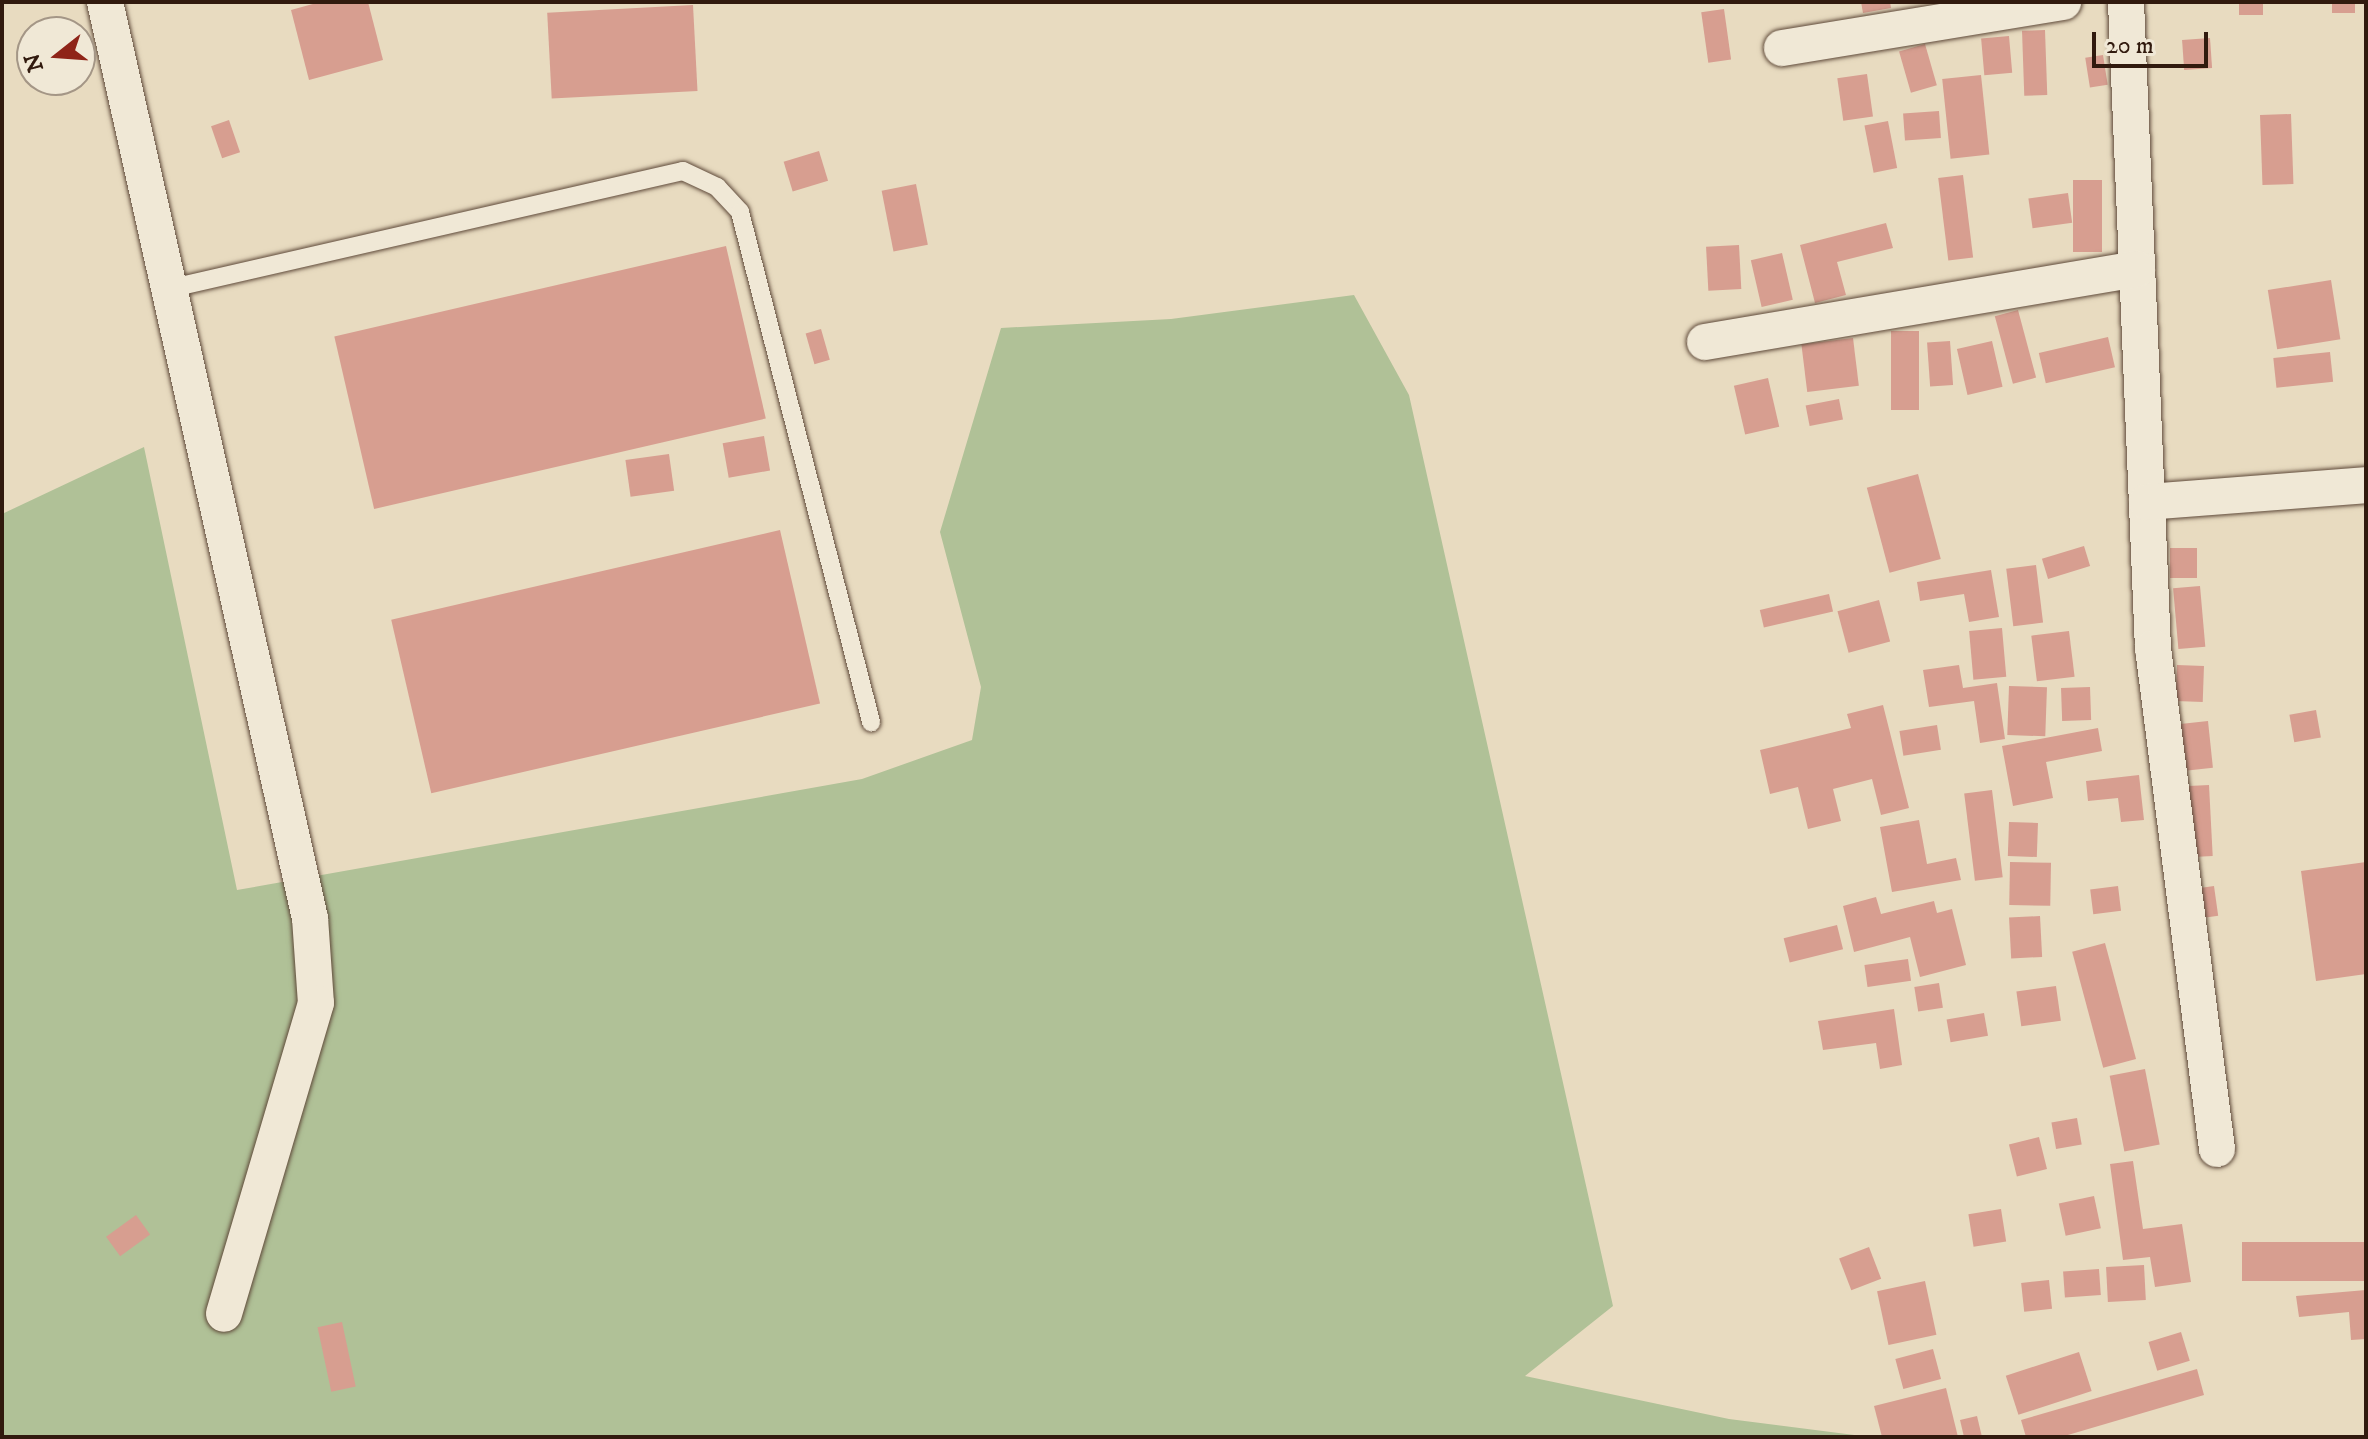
<!DOCTYPE html>
<html>
<head>
<meta charset="utf-8">
<style>
	body { margin:0 }
	#map { position:relative; width:2368px; height:1439px; overflow:hidden; background:#e8dbc0; font-family:"IM FELL DW Pica",serif }
	div>[style] { position:absolute }
	.green>* { inset:0; background:#b0c197 }
	.building>* { inset:0; background:#d79e90; transform-origin:0 0 }
	.roads { filter:drop-shadow(0 0 2px #5f4a3a) drop-shadow(0 0 2px #5f4a3a) }
	.service>* { height:18px; margin:-9px; padding:0 9px; transform-origin:9px; border-radius:9px; background:#f0e8d6 }
	.minor>* { height:36px; margin:-18px; padding:0 18px; transform-origin:18px; border-radius:18px; background:#f0e8d6 }
	span { translate:-50% -50%; white-space:nowrap; text-align:center; line-height:1.15; -webkit-text-stroke:6px #f0e8d6; paint-order:stroke }
	.frame { position:absolute; inset:0; border:4px solid #311a0e; pointer-events:none }
	.north { position:absolute; left:16px; top:16px; width:80px; height:80px; box-sizing:border-box; background:#f0e8d6; border:2px solid #a49686; border-radius:50%; rotate:253deg; font-size:22px; font-weight:700; line-height:32px; text-align:center; color:#311a0e }
	.north::after { content:''; display:block; margin:auto; width:28px; height:36px; background:#8f2418; clip-path:polygon(50% 0,100% 100%,50% 72%,0 100%) }
	.scale { position:absolute; left:2092px; top:32px; width:116px; height:36px; box-sizing:border-box; border:4px solid #311a0e; border-top:0; padding-left:10px; font-size:24px; line-height:28px; white-space:nowrap; color:#311a0e; -webkit-text-stroke:6px #f0e8d6; paint-order:stroke }
</style>
</head>
<body>
<div id="map">
	<div class="green">
		<i style="clip-path:polygon(1354px 295px,1409px 395px,1613px 1306px,1525px 1376px,1729px 1419px,1870px 1437px,2px 1437px,2px 514px,144px 447px,237px 890px,862px 779px,972px 740px,981px 687px,940px 532px,1001px 328px,1171px 319px)"></i>
	</div>
	<div class="building">
		<i style="clip-path:polygon(320px 2px,368px 2px,383px 60px,309px 80px,291px 10px)"></i>
		<i style="clip-path:polygon(1861px 2px,1890px 2px,1891px 8px,1863px 13px)"></i>
		<i style="left:2239px;top:2px;width:24px;height:13px"></i>
		<i style="left:2332px;top:2px;width:23px;height:11px"></i>
		<i style="left:693px;top:5px;width:86px;height:146px;rotate:87deg"></i>
		<i style="left:1724px;top:9px;width:51px;height:23px;rotate:82deg"></i>
		<i style="left:2045px;top:30px;width:65px;height:23px;rotate:88deg"></i>
		<i style="left:2009px;top:36px;width:37px;height:28px;rotate:85deg"></i>
		<i style="left:2210px;top:38px;width:30px;height:28px;rotate:86deg"></i>
		<i style="left:1925px;top:44px;width:43px;height:27px;rotate:74deg"></i>
		<i style="left:2103px;top:55px;width:30px;height:18px;rotate:81deg"></i>
		<i style="left:1867px;top:74px;width:43px;height:30px;rotate:82deg"></i>
		<i style="left:1981px;top:75px;width:80px;height:39px;rotate:84deg"></i>
		<i style="left:1939px;top:111px;width:27px;height:36px;rotate:86deg"></i>
		<i style="left:2291px;top:114px;width:70px;height:31px;rotate:88deg"></i>
		<i style="left:229px;top:120px;width:34px;height:19px;rotate:71deg"></i>
		<i style="left:1888px;top:121px;width:48px;height:24px;rotate:79deg"></i>
		<i style="left:819px;top:151px;width:31px;height:37px;rotate:73deg"></i>
		<i style="left:1963px;top:175px;width:83px;height:25px;rotate:83deg"></i>
		<i style="left:2073px;top:180px;width:29px;height:72px"></i>
		<i style="left:916px;top:184px;width:62px;height:35px;rotate:79deg"></i>
		<i style="left:2068px;top:193px;width:30px;height:40px;rotate:82deg"></i>
		<i style="clip-path:polygon(1886px 223px,1893px 248px,1837px 262px,1846px 295px,1815px 303px,1800px 245px)"></i>
		<i style="left:1739px;top:245px;width:44px;height:33px;rotate:87deg"></i>
		<i style="left:726px;top:246px;width:177px;height:402px;rotate:77deg"></i>
		<i style="left:1782px;top:253px;width:48px;height:32px;rotate:77deg"></i>
		<i style="left:2331px;top:280px;width:60px;height:64px;rotate:81deg"></i>
		<i style="left:2018px;top:310px;width:70px;height:24px;rotate:75deg"></i>
		<i style="left:821px;top:329px;width:32px;height:16px;rotate:74deg"></i>
		<i style="left:1891px;top:331px;width:28px;height:79px"></i>
		<i style="left:2108px;top:337px;width:31px;height:71px;rotate:77deg"></i>
		<i style="left:1853px;top:338px;width:48px;height:52px;rotate:83deg"></i>
		<i style="left:1950px;top:341px;width:44px;height:23px;rotate:86deg"></i>
		<i style="left:1992px;top:341px;width:47px;height:36px;rotate:77deg"></i>
		<i style="left:2330px;top:352px;width:30px;height:57px;rotate:84deg"></i>
		<i style="left:1768px;top:378px;width:50px;height:35px;rotate:77deg"></i>
		<i style="left:1839px;top:399px;width:21px;height:34px;rotate:79deg"></i>
		<i style="left:764px;top:436px;width:35px;height:42px;rotate:80deg"></i>
		<i style="left:669px;top:454px;width:37px;height:44px;rotate:82deg"></i>
		<i style="left:1918px;top:474px;width:88px;height:53px;rotate:75deg"></i>
		<i style="left:780px;top:530px;width:178px;height:399px;rotate:77deg"></i>
		<i style="left:2084px;top:546px;width:21px;height:44px;rotate:73deg"></i>
		<i style="left:2170px;top:548px;width:27px;height:30px"></i>
		<i style="left:2036px;top:565px;width:58px;height:30px;rotate:83deg"></i>
		<i style="clip-path:polygon(1991px 570px,1999px 617px,1969px 622px,1964px 594px,1920px 601px,1917px 582px)"></i>
		<i style="left:2200px;top:586px;width:61px;height:27px;rotate:85deg"></i>
		<i style="left:1829px;top:594px;width:18px;height:71px;rotate:77deg"></i>
		<i style="left:1879px;top:600px;width:43px;height:43px;rotate:75deg"></i>
		<i style="left:2002px;top:628px;width:49px;height:33px;rotate:85deg"></i>
		<i style="left:2069px;top:631px;width:46px;height:38px;rotate:83deg"></i>
		<i style="clip-path:polygon(1959px 665px,1963px 688px,1997px 683px,2005px 739px,1980px 743px,1974px 701px,1929px 707px,1923px 670px)"></i>
		<i style="left:2177px;top:665px;width:27px;height:36px;rotate:2deg"></i>
		<i style="left:2009px;top:686px;width:38px;height:49px;rotate:2deg"></i>
		<i style="left:2090px;top:687px;width:33px;height:29px;rotate:88deg"></i>
		<i style="clip-path:polygon(1883px 705px,1909px 808px,1881px 815px,1872px 779px,1833px 789px,1841px 821px,1808px 829px,1798px 787px,1770px 794px,1760px 750px,1851px 728px,1847px 714px)"></i>
		<i style="left:2316px;top:710px;width:28px;height:27px;rotate:80deg"></i>
		<i style="left:2208px;top:721px;width:47px;height:30px;rotate:84deg"></i>
		<i style="left:1937px;top:725px;width:25px;height:38px;rotate:81deg"></i>
		<i style="clip-path:polygon(2098px 728px,2102px 751px,2046px 762px,2053px 798px,2013px 806px,2002px 746px)"></i>
		<i style="clip-path:polygon(2139px 775px,2144px 820px,2121px 822px,2118px 798px,2088px 801px,2086px 781px)"></i>
		<i style="left:2209px;top:785px;width:71px;height:25px;rotate:87deg"></i>
		<i style="left:1992px;top:790px;width:88px;height:28px;rotate:83deg"></i>
		<i style="clip-path:polygon(1919px 820px,1927px 864px,1956px 858px,1961px 880px,1892px 892px,1880px 827px)"></i>
		<i style="left:2009px;top:822px;width:29px;height:34px;rotate:2deg"></i>
		<i style="left:2010px;top:862px;width:41px;height:43px;rotate:1deg"></i>
		<i style="clip-path:polygon(2366px 862px,2366px 974px,2316px 981px,2301px 871px)"></i>
		<i style="left:2118px;top:886px;width:25px;height:28px;rotate:83deg"></i>
		<i style="left:2214px;top:886px;width:30px;height:23px;rotate:82deg"></i>
		<i style="clip-path:polygon(1876px 897px,1881px 914px,1934px 901px,1937px 913px,1952px 909px,1966px 965px,1920px 977px,1910px 937px,1854px 952px,1843px 906px)"></i>
		<i style="left:2040px;top:916px;width:41px;height:31px;rotate:87deg"></i>
		<i style="left:1837px;top:925px;width:25px;height:55px;rotate:76deg"></i>
		<i style="left:2105px;top:943px;width:120px;height:34px;rotate:75deg"></i>
		<i style="left:1908px;top:959px;width:22px;height:44px;rotate:82deg"></i>
		<i style="left:1939px;top:983px;width:25px;height:25px;rotate:81deg"></i>
		<i style="left:2056px;top:986px;width:35px;height:40px;rotate:82deg"></i>
		<i style="clip-path:polygon(1894px 1009px,1902px 1065px,1880px 1069px,1876px 1043px,1823px 1050px,1818px 1021px)"></i>
		<i style="left:1984px;top:1013px;width:23px;height:38px;rotate:80deg"></i>
		<i style="left:2145px;top:1069px;width:77px;height:36px;rotate:79deg"></i>
		<i style="left:2077px;top:1118px;width:27px;height:26px;rotate:80deg"></i>
		<i style="left:2039px;top:1137px;width:33px;height:31px;rotate:76deg"></i>
		<i style="clip-path:polygon(2133px 1161px,2143px 1229px,2182px 1224px,2191px 1282px,2155px 1287px,2150px 1257px,2123px 1260px,2110px 1164px)"></i>
		<i style="left:2094px;top:1196px;width:33px;height:36px;rotate:78deg"></i>
		<i style="left:2001px;top:1209px;width:33px;height:33px;rotate:81deg"></i>
		<i style="left:136px;top:1215px;width:24px;height:37px;rotate:54deg"></i>
		<i style="left:2366px;top:1242px;width:39px;height:124px;rotate:90deg"></i>
		<i style="left:1869px;top:1247px;width:34px;height:32px;rotate:69deg"></i>
		<i style="left:2144px;top:1265px;width:35px;height:38px;rotate:87deg"></i>
		<i style="left:2099px;top:1269px;width:26px;height:36px;rotate:86deg"></i>
		<i style="left:2049px;top:1280px;width:29px;height:28px;rotate:84deg"></i>
		<i style="left:1925px;top:1281px;width:55px;height:49px;rotate:78deg"></i>
		<i style="clip-path:polygon(2366px 1290px,2366px 1339px,2351px 1340px,2349px 1312px,2299px 1317px,2296px 1296px)"></i>
		<i style="left:342px;top:1322px;width:66px;height:25px;rotate:78deg"></i>
		<i style="left:2181px;top:1332px;width:30px;height:34px;rotate:73deg"></i>
		<i style="left:1933px;top:1349px;width:31px;height:39px;rotate:75deg"></i>
		<i style="left:2079px;top:1352px;width:41px;height:77px;rotate:72deg"></i>
		<i style="clip-path:polygon(2197px 1369px,2204px 1395px,2061px 1437px,2026px 1437px,2021px 1420px)"></i>
		<i style="clip-path:polygon(1946px 1388px,1958px 1437px,1882px 1437px,1874px 1406px)"></i>
		<i style="clip-path:polygon(1977px 1416px,1982px 1437px,1964px 1437px,1960px 1420px)"></i>
	</div>
	<div class="roads">
		<div class="service">
			<i style="left:172px;top:288px;width:524px;rotate:-12.9deg"></i>
			<i style="left:683px;top:171px;width:38px;rotate:25deg"></i>
			<i style="left:717px;top:187px;width:34px;rotate:47deg"></i>
			<i style="left:740px;top:212px;width:527px;rotate:75.59deg"></i>
		</div>
		<div class="minor">
			<i style="left:105px;top:2px;width:939px;rotate:77.39deg"></i>
			<i style="left:310px;top:918px;width:85px;rotate:86deg"></i>
			<i style="left:316px;top:1003px;width:324px;rotate:106.5deg"></i>
			<i style="left:2126px;top:2px;width:647px;rotate:87.61deg"></i>
			<i style="left:2153px;top:648px;width:505px;rotate:82.72deg"></i>
			<i style="left:1782px;top:48px;width:285px;rotate:-9.3deg"></i>
			<i style="left:1705px;top:342px;width:438px;rotate:-9.6deg"></i>
			<i style="left:2147px;top:502px;width:220px;rotate:-4.4deg"></i>
		</div>
	</div>
	<div class="frame"></div>
	<div class="north">N</div>
	<div class="scale">20 m</div>
</div>
</body>
</html>
